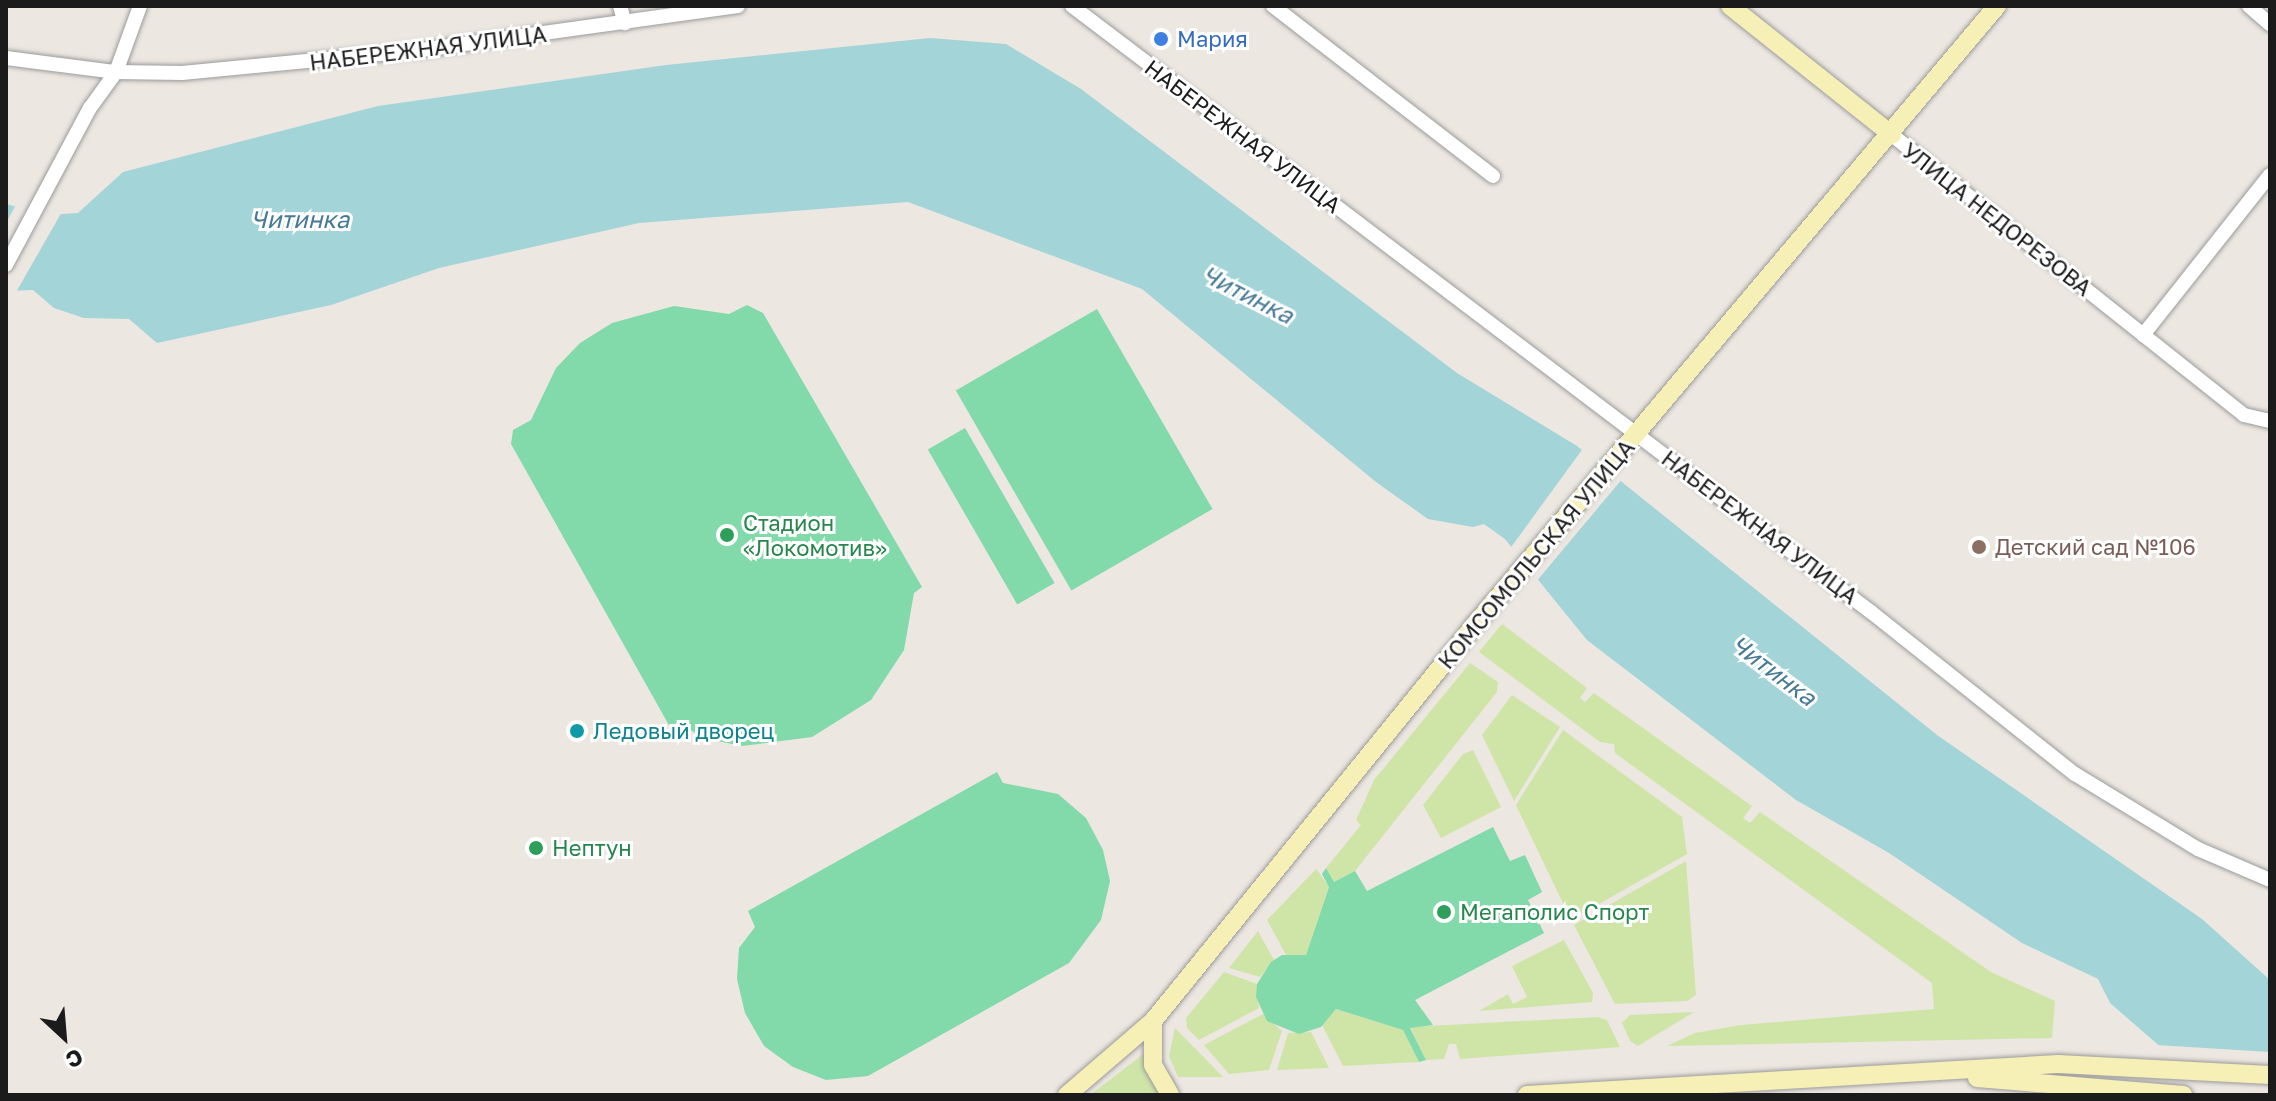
<!DOCTYPE html>
<html>
<head>
<meta charset="utf-8">
<style>
	body { margin:0 }
	#map { position:relative; width:2276px; height:1101px; overflow:hidden; background:#ece7e1; font-family:"Golos Text",sans-serif }
	div>[style] { position:absolute }
	.grass>* { inset:0; background:#cfe5a8 }
	.pitch>* { inset:0; background:#82d9aa; transform-origin:0 0 }
	.water>* { inset:0; background:#a3d4d8 }
	.pier>* { inset:0; background:#ece7e1 }
	.roads { filter:drop-shadow(0 0 2px #9c9c9c) drop-shadow(0 0 2px #9c9c9c) }
	.minor>* { height:14px; margin:-7px; padding:0 7px; transform-origin:7px; border-radius:7px; background:#fff }
	.secondary>* { height:18px; margin:-9px; padding:0 9px; transform-origin:9px; border-radius:9px; background:#f6efb6 }
	.dots>* { width:22px; height:22px; translate:-50% -50%; box-sizing:border-box; border:4px solid #fff; border-radius:50% }
	span { translate:-50% -50%; white-space:nowrap; text-align:center; line-height:1.15; -webkit-text-stroke:6px #fff; paint-order:stroke }
	.shop-label { font-size:22px; color:#366cbe }
	.left { translate:0 -50%; text-align:left }
	.street-label { font-size:22px; color:#1b1b1b }
	.leisure-label { font-size:22px; color:#27864d }
	.education-label { font-size:22px; color:#785e54 }
	.culture-label { font-size:22px; color:#0d838f }
	.water-label { font-size:24px; color:#477a96; font-style:italic }
	.frame { position:absolute; inset:0; border:8px solid #1b1b1b; pointer-events:none }
	.north { position:absolute; left:24px; top:997px; width:80px; height:80px; -webkit-text-stroke:6px #fff; paint-order:stroke; rotate:154deg; font-size:22px; font-weight:700; line-height:32px; text-align:center; color:#1b1b1b }
	.north::after { content:''; display:block; margin:auto; width:28px; height:36px; background:#1b1b1b; clip-path:polygon(50% 0,100% 100%,50% 72%,0 100%) }
</style>
</head>
<body>
<div id="map">
	<div class="grass">
		<i style="clip-path:polygon(1502px 624px,1587px 688px,1580px 698px,1585px 702px,1594px 693px,1752px 806px,1743px 818px,1750px 823px,1760px 812px,1991px 972px,2055px 1001px,2052px 1038px,1667px 1046px,1695px 1033px,1741px 1025px,1934px 1009px,1932px 983px,1615px 753px,1614px 744px,1600px 742px,1479px 652px)"></i>
		<i style="clip-path:polygon(1470px 663px,1498px 682px,1497px 692px,1355px 871px,1334px 882px,1326px 868px,1361px 825px,1356px 820px,1374px 780px)"></i>
		<i style="clip-path:polygon(1512px 695px,1560px 727px,1514px 801px,1482px 735px)"></i>
		<i style="clip-path:polygon(1563px 730px,1682px 817px,1687px 854px,1571px 920px,1516px 805px)"></i>
		<i style="clip-path:polygon(1473px 750px,1501px 807px,1441px 838px,1423px 805px,1463px 754px)"></i>
		<i style="clip-path:polygon(1686px 861px,1696px 995px,1687px 1001px,1615px 1004px,1574px 925px)"></i>
		<i style="clip-path:polygon(1316px 869px,1329px 886px,1306px 955px,1286px 955px,1267px 920px)"></i>
		<i style="clip-path:polygon(1258px 931px,1274px 960px,1260px 977px,1229px 968px)"></i>
		<i style="clip-path:polygon(1564px 940px,1593px 993px,1592px 1002px,1479px 1011px,1508px 994px,1513px 1004px,1527px 997px,1512px 966px)"></i>
		<i style="clip-path:polygon(1224px 972px,1257px 984px,1259px 1008px,1199px 1040px,1187px 1028px,1186px 1018px)"></i>
		<i style="clip-path:polygon(1336px 1009px,1403px 1030px,1419px 1062px,1343px 1066px,1322px 1025px)"></i>
		<i style="clip-path:polygon(1694px 1012px,1638px 1046px,1630px 1041px,1622px 1023px,1630px 1015px)"></i>
		<i style="clip-path:polygon(1263px 1014px,1282px 1031px,1269px 1070px,1229px 1074px,1204px 1045px)"></i>
		<i style="clip-path:polygon(1598px 1017px,1607px 1020px,1620px 1047px,1460px 1059px,1456px 1044px,1449px 1044px,1444px 1059px,1426px 1060px,1410px 1027px)"></i>
		<i style="clip-path:polygon(1175px 1028px,1223px 1077px,1178px 1077px,1169px 1056px)"></i>
		<i style="clip-path:polygon(1311px 1032px,1329px 1068px,1277px 1070px,1288px 1033px)"></i>
		<i style="clip-path:polygon(1150px 1049px,1161px 1095px,1090px 1095px)"></i>
	</div>
	<div class="pitch">
		<i style="clip-path:polygon(747px 305px,763px 313px,922px 587px,914px 593px,904px 650px,871px 700px,812px 737px,742px 746px,703px 738px,678px 722px,670px 727px,511px 444px,513px 430px,531px 420px,556px 368px,580px 343px,612px 323px,674px 306px,729px 314px)"></i>
		<i style="left:1097px;top:309px;width:231px;height:163px;rotate:60deg"></i>
		<i style="left:965px;top:428px;width:179px;height:43px;rotate:60deg"></i>
		<i style="clip-path:polygon(997px 772px,1003px 783px,1058px 794px,1086px 818px,1103px 850px,1110px 881px,1101px 920px,1069px 963px,868px 1076px,826px 1080px,793px 1067px,764px 1046px,745px 1013px,737px 979px,739px 948px,755px 927px,748px 911px)"></i>
		<i style="clip-path:polygon(1493px 827px,1510px 861px,1525px 855px,1542px 892px,1528px 900px,1544px 933px,1415px 1000px,1433px 1025px,1410px 1028px,1426px 1060px,1419px 1062px,1403px 1030px,1336px 1009px,1321px 1027px,1299px 1034px,1267px 1021px,1256px 997px,1257px 984px,1271px 962px,1282px 955px,1306px 955px,1329px 887px,1322px 874px,1326px 868px,1334px 882px,1355px 871px,1367px 891px)"></i>
	</div>
	<div class="water">
		<i style="clip-path:polygon(930px 38px,1006px 44px,1081px 89px,1457px 373px,1577px 446px,1937px 735px,2202px 919px,2270px 980px,2270px 1095px,2216px 1095px,2110px 1003px,2098px 979px,2022px 943px,1889px 853px,1796px 800px,1587px 640px,1505px 539px,1484px 524px,1473px 527px,1428px 519px,1376px 482px,1142px 289px,908px 202px,639px 223px,439px 268px,331px 305px,157px 343px,129px 319px,84px 318px,54px 308px,33px 290px,6px 291px,6px 204px,47px 215px,78px 213px,123px 172px,378px 106px,666px 65px)"></i>
	</div>
	<div class="pier">
		<i style="clip-path:polygon(17px 203px,63px 210px,15px 294px,6px 295px,6px 223px)"></i>
		<i style="clip-path:polygon(1584px 447px,1623px 478px,1535px 583px,1509px 550px)"></i>
		<i style="clip-path:polygon(2156px 1045px,2270px 1052px,2270px 1095px,2210px 1095px)"></i>
	</div>
	<div class="roads">
		<div class="minor">
			<i style="left:620px;top:6px;width:18px;rotate:74deg"></i>
			<i style="left:1072px;top:6px;width:1003px;rotate:37.18deg"></i>
			<i style="left:1871px;top:612px;width:260px;rotate:38.5deg"></i>
			<i style="left:2075px;top:774px;width:144px;rotate:31.4deg"></i>
			<i style="left:2198px;top:849px;width:78px;rotate:23.3deg"></i>
			<i style="left:1273px;top:6px;width:278px;rotate:37.7deg"></i>
			<i style="left:2249px;top:6px;width:28px;rotate:41deg"></i>
			<i style="left:6px;top:58px;width:111px;rotate:7.3deg"></i>
			<i style="left:116px;top:72px;width:66px;rotate:0.9deg"></i>
			<i style="left:182px;top:73px;width:240px;rotate:-5.5deg"></i>
			<i style="left:421px;top:50px;width:320px;rotate:-7.9deg"></i>
			<i style="left:1892px;top:135px;width:450px;rotate:38.5deg"></i>
			<i style="left:2244px;top:415px;width:27px;rotate:13deg"></i>
			<i style="left:6px;top:265px;width:178px;rotate:-61.9deg"></i>
			<i style="left:90px;top:108px;width:44px;rotate:-54.2deg"></i>
			<i style="left:116px;top:72px;width:70px;rotate:-70deg"></i>
			<i style="left:2143px;top:335px;width:204px;rotate:-51.6deg"></i>
		</div>
		<div class="secondary">
			<i style="left:1730px;top:6px;width:207px;rotate:38.5deg"></i>
			<i style="left:1153px;top:1021px;width:44px;rotate:90deg"></i>
			<i style="left:1153px;top:1065px;width:34px;rotate:60deg"></i>
			<i style="left:1977px;top:1078px;width:207px;rotate:4.7deg"></i>
			<i style="left:1067px;top:1095px;width:113px;rotate:-40.7deg"></i>
			<i style="left:1153px;top:1021px;width:498px;rotate:-50.9deg"></i>
			<i style="left:1467px;top:634px;width:822px;rotate:-49.84deg"></i>
			<i style="left:1527px;top:1095px;width:532px;rotate:-3.34deg"></i>
			<i style="left:2058px;top:1064px;width:212px;rotate:3deg"></i>
		</div>
	</div>
	<div class="dots">
		<i style="left:1161px;top:39px;background:#3f7fe0"></i>
		<i style="left:727px;top:535px;background:#2e9e5b"></i>
		<i style="left:1979px;top:547px;background:#8d6e63"></i>
		<i style="left:577px;top:731px;background:#0f9aa8"></i>
		<i style="left:536px;top:848px;background:#2e9e5b"></i>
		<i style="left:1444px;top:912px;background:#2e9e5b"></i>
	</div>
	<div class="shop-label">
		<span class="left" style="left:1177px;top:39px">Мария</span>
	</div>
	<div class="street-label">
		<span style="left:428px;top:48px;rotate:-7deg">НАБЕРЕЖНАЯ УЛИЦА</span>
		<span style="left:1243px;top:136px;rotate:37deg">НАБЕРЕЖНАЯ УЛИЦА</span>
		<span style="left:1997px;top:219px;rotate:38deg">УЛИЦА НЕДОРЕЗОВА</span>
		<span style="left:1760px;top:527px;rotate:37deg">НАБЕРЕЖНАЯ УЛИЦА</span>
		<span style="left:1536px;top:554px;rotate:-50deg">КОМСОМОЛЬСКАЯ УЛИЦА</span>
	</div>
	<div class="leisure-label">
		<span class="left" style="left:743px;top:535px">Стадион<br>«Локомотив»</span>
		<span class="left" style="left:552px;top:848px">Нептун</span>
		<span class="left" style="left:1460px;top:912px">Мегаполис Спорт</span>
	</div>
	<div class="education-label">
		<span class="left" style="left:1995px;top:547px">Детский сад №106</span>
	</div>
	<div class="culture-label">
		<span class="left" style="left:593px;top:731px">Ледовый дворец</span>
	</div>
	<div class="water-label">
		<span style="left:300px;top:219px">Читинка</span>
		<span style="left:1248px;top:294px;rotate:27deg">Читинка</span>
		<span style="left:1774px;top:670px;rotate:37deg">Читинка</span>
	</div>
	<div class="frame"></div>
	<div class="north">С</div>
</div>
</body>
</html>
